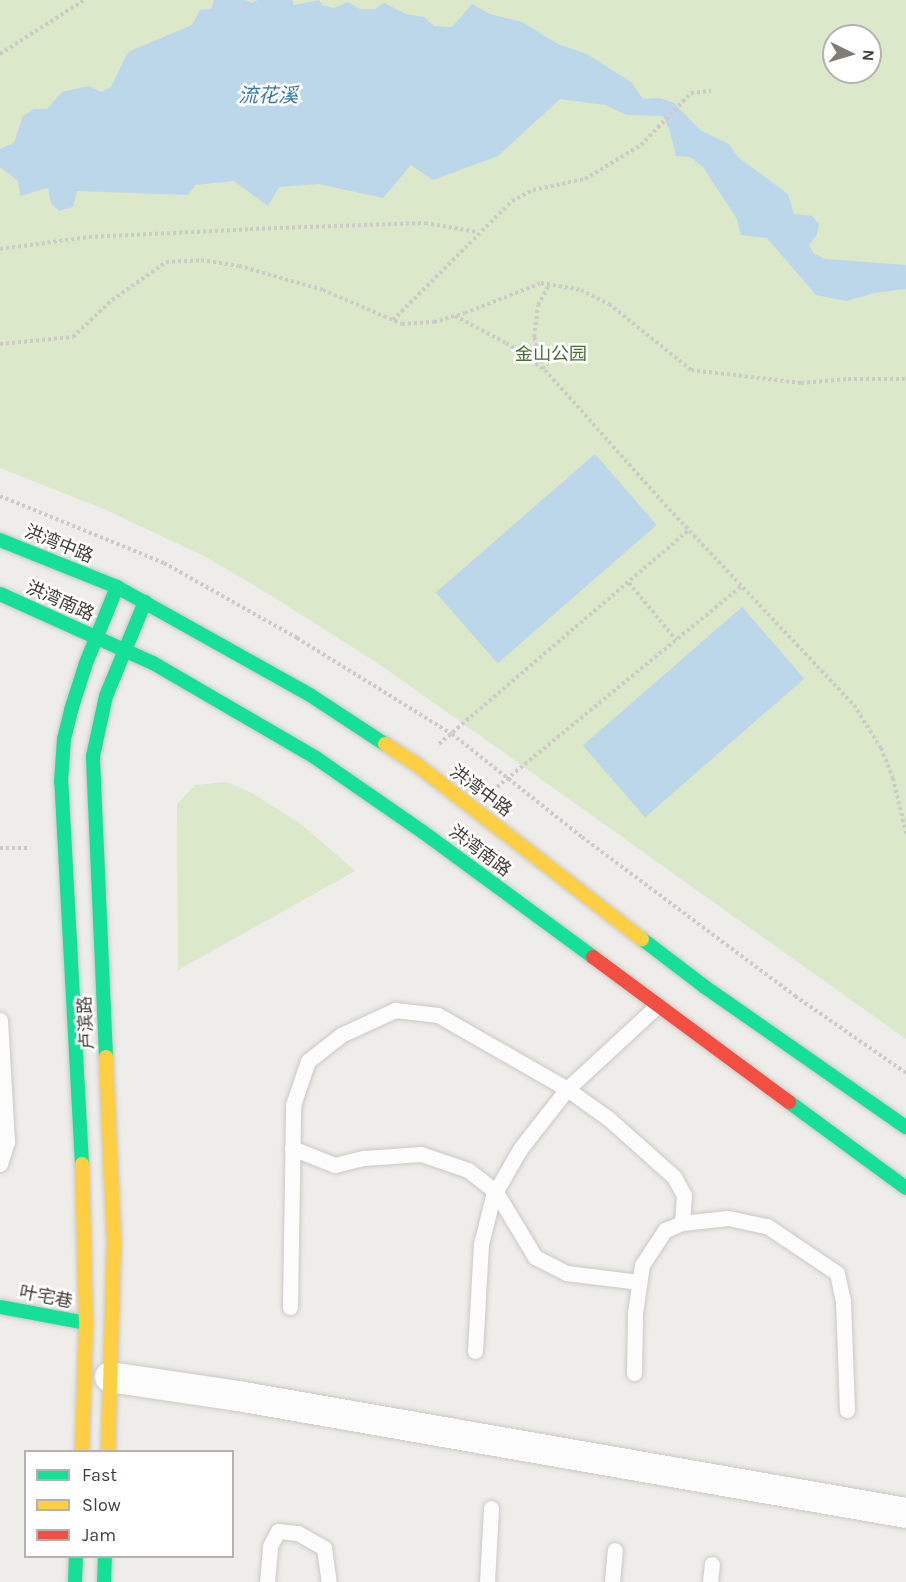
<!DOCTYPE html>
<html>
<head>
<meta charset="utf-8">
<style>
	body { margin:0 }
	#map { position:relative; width:906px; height:1582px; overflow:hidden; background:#eeede9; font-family:Karla,"Noto Sans SC",sans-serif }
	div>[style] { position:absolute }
	.green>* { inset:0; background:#dce8ca }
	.water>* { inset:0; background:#bcd7ea; transform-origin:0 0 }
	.path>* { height:4px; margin-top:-2px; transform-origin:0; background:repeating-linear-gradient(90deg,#cccbc7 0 3px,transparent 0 6px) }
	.roads { filter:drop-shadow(0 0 2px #cbc9c5) drop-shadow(0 0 2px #cbc9c5) }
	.lane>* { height:15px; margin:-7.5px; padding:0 7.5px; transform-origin:7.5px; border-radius:7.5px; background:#fcfcfc }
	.street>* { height:30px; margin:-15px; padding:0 15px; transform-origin:15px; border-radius:15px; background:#fcfcfc }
	.fast>* { height:14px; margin:-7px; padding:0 7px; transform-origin:7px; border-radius:7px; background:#16e098 }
	.slow>* { height:14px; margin:-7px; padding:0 7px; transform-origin:7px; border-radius:7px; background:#ffcf43 }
	.jam>* { height:14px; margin:-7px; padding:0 7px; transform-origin:7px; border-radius:7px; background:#f24e42 }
	span { translate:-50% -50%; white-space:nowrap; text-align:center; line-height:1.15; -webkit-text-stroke:5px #fff; paint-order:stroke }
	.park-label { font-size:18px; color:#47702e }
	.street-label { font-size:18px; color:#433e36 }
	.water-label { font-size:20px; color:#3778a7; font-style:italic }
	.legend { position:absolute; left:24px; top:1450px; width:210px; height:108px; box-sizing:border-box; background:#fff; border:2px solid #b4b2af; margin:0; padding:8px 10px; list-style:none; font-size:18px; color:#433e36 }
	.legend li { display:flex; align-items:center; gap:12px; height:30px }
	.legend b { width:30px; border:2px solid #b4b2af }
	.north { position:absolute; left:822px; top:24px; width:60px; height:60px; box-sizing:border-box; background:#fff; border:2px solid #b4b2af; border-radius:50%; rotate:95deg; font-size:16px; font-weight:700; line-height:24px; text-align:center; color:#433e36 }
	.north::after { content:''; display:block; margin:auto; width:21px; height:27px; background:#7f7b75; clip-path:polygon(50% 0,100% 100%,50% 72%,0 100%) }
</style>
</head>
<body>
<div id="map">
	<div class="green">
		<i style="clip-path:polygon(evenodd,0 0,906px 0,906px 1039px,382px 666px,272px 596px,204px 556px,106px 510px,0 468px,0 0,834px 36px,870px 36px,870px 72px,834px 72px,834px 36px)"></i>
		<i style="clip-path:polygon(226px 782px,252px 793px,301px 824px,355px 871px,178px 970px,177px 804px,195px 785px)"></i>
	</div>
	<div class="water">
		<i style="clip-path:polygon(214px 0,246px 0,251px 3px,258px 0,292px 0,294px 5px,319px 0,322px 5px,334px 8px,348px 2px,360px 9px,375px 9px,384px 3px,406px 14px,424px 17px,434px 26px,452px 27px,472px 4px,490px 14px,522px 22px,558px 44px,587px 54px,631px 82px,643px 99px,660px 98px,674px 103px,700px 130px,729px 144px,738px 157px,788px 194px,794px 214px,812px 216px,819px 224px,817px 235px,809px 245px,814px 254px,826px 259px,906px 265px,906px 289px,874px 293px,847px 301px,816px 295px,767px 238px,741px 235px,737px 219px,703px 167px,690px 157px,676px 156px,670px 131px,663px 116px,627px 115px,605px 105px,560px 99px,498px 156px,433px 180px,411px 165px,383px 198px,319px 184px,279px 187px,268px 206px,234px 181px,195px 185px,188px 195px,77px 191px,73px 207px,59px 211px,51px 203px,48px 188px,20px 196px,18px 181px,0 167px,0 149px,14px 143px,23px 116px,34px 109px,47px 109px,62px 92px,89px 86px,101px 92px,111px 87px,128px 52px,192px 25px,200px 10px,211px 9px)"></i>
		<i style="left:595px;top:454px;width:94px;height:211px;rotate:49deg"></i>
		<i style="left:742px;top:607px;width:95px;height:211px;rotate:49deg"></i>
	</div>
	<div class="path">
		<i style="left:0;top:54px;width:100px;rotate:-32.7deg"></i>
		<i style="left:0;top:249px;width:90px;rotate:-7.7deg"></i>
		<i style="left:89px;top:237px;width:161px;rotate:-2.8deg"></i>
		<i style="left:250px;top:229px;width:175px;rotate:-2deg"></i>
		<i style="left:425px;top:223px;width:53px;rotate:9.8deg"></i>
		<i style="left:455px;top:316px;width:58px;rotate:27.9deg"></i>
		<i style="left:506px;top:343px;width:47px;rotate:34.7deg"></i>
		<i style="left:545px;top:370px;width:186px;rotate:48.3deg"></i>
		<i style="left:669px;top:509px;width:270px;rotate:46.7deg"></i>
		<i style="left:854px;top:705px;width:51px;rotate:57.9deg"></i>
		<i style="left:881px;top:748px;width:32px;rotate:68deg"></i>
		<i style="left:893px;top:778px;width:57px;rotate:76.7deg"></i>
		<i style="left:393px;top:320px;width:168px;rotate:-45deg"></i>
		<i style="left:512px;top:201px;width:24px;rotate:-28deg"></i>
		<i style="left:533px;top:190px;width:53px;rotate:-11.9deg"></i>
		<i style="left:585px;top:179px;width:66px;rotate:-31.3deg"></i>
		<i style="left:641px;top:145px;width:72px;rotate:-46.1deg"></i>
		<i style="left:691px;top:93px;width:20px;rotate:-6deg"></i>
		<i style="left:0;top:344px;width:73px;rotate:-5.5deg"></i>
		<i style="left:73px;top:337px;width:54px;rotate:-43.5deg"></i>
		<i style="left:112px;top:300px;width:66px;rotate:-35.1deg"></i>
		<i style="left:166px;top:262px;width:35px;rotate:-3deg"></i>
		<i style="left:201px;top:260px;width:38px;rotate:9deg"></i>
		<i style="left:239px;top:266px;width:87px;rotate:15.9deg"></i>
		<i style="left:323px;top:290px;width:86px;rotate:23.3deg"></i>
		<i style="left:402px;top:324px;width:32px;rotate:-4deg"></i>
		<i style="left:434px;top:322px;width:32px;rotate:-16deg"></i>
		<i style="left:465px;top:313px;width:82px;rotate:-21.5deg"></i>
		<i style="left:541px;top:283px;width:41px;rotate:9.9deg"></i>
		<i style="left:581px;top:290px;width:31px;rotate:27deg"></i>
		<i style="left:609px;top:304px;width:105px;rotate:38.8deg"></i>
		<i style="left:691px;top:370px;width:111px;rotate:6.7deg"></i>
		<i style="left:801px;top:383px;width:47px;rotate:-4.9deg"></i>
		<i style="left:848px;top:379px;width:58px"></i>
		<i style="left:544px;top:369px;width:34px;rotate:-107deg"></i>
		<i style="left:534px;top:337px;width:32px;rotate:-83deg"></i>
		<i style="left:538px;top:305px;width:23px;rotate:-61deg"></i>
		<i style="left:0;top:496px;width:177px;rotate:22.2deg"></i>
		<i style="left:164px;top:563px;width:153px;rotate:29.4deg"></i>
		<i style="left:297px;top:638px;width:182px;rotate:31.8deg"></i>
		<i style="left:452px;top:734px;width:166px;rotate:38.4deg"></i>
		<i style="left:582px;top:837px;width:266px;rotate:36.7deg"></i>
		<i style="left:795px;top:996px;width:135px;rotate:34.7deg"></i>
		<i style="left:629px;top:583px;width:74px;rotate:50.5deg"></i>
		<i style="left:439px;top:744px;width:329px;rotate:-40.6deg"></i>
		<i style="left:497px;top:787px;width:317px;rotate:-39.4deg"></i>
		<i style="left:0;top:848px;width:28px"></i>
	</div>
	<div class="roads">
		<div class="lane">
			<i style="left:0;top:1020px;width:122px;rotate:86.7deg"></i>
			<i style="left:7px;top:1142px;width:23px;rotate:108deg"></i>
			<i style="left:292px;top:1148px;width:46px;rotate:21.6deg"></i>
			<i style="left:335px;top:1165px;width:30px;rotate:-14deg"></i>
			<i style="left:364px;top:1158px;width:57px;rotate:-4deg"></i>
			<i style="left:421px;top:1154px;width:50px;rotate:18.8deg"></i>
			<i style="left:468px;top:1170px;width:36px;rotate:38deg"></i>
			<i style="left:496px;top:1192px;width:76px;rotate:59deg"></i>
			<i style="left:535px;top:1257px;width:35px;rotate:27deg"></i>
			<i style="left:566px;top:1273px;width:74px;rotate:7deg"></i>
			<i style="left:290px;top:1307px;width:202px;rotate:-89.1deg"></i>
			<i style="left:293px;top:1105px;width:46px;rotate:-71.2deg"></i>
			<i style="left:308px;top:1061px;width:42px;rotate:-38.2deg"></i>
			<i style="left:341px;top:1035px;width:60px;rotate:-24.8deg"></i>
			<i style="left:395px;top:1010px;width:43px;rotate:6.6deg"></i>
			<i style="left:438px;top:1015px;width:149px;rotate:29.8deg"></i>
			<i style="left:567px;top:1089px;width:52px;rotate:35.5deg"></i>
			<i style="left:609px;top:1119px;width:87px;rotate:41.7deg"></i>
			<i style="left:674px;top:1177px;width:21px;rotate:61deg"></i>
			<i style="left:684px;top:1195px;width:28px;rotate:94deg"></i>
			<i style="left:682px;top:1223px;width:46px;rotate:-6.2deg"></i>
			<i style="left:728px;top:1218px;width:40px;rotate:12deg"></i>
			<i style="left:767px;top:1226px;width:84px;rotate:33.9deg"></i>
			<i style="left:837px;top:1273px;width:29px;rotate:78deg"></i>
			<i style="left:843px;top:1301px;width:109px;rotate:87.9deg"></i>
			<i style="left:475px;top:1351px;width:107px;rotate:-86.8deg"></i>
			<i style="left:481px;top:1244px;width:49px;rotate:-76deg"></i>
			<i style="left:493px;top:1196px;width:54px;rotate:-60.1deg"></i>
			<i style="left:520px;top:1149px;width:76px;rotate:-51.9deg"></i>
			<i style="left:567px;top:1089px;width:122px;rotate:-42.7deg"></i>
			<i style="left:634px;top:1373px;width:60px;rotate:-89deg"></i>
			<i style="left:635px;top:1313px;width:49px;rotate:-81.7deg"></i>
			<i style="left:642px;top:1265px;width:42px;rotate:-56.7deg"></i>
			<i style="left:665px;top:1230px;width:18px;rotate:-22deg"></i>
			<i style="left:267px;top:1582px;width:36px;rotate:-85deg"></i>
			<i style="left:270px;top:1546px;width:17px;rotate:-62deg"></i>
			<i style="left:278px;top:1531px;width:20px;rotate:6deg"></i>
			<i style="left:298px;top:1533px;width:30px;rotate:30deg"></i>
			<i style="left:324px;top:1548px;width:34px;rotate:82deg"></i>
			<i style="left:487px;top:1582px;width:74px;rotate:-86.9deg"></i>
			<i style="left:612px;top:1582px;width:32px;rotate:-85deg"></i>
			<i style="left:710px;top:1582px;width:18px;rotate:-84deg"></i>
		</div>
		<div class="street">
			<i style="left:110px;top:1377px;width:129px;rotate:8.4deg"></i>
			<i style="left:238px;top:1396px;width:678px;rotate:9.93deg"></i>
		</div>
		<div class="fast">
			<i style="left:0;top:540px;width:126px;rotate:21.9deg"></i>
			<i style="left:117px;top:587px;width:221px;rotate:29.2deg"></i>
			<i style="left:310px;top:695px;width:90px;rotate:33.2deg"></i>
			<i style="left:0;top:594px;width:168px;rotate:24.3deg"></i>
			<i style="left:153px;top:663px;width:189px;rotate:30.2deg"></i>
			<i style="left:316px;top:758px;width:130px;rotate:34.7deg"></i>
			<i style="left:423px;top:832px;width:211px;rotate:36.3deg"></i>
			<i style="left:642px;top:939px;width:79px;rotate:37.3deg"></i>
			<i style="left:705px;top:987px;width:245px;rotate:34.9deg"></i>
			<i style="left:106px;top:1057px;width:301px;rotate:-92.5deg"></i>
			<i style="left:93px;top:756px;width:61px;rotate:-77.8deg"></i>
			<i style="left:106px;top:696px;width:102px;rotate:-67.5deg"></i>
			<i style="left:789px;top:1102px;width:145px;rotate:36.3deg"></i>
			<i style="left:82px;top:1164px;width:383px;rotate:-93.1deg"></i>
			<i style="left:61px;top:782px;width:43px;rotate:-86deg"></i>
			<i style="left:64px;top:739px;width:30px;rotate:-76deg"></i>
			<i style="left:71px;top:710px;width:49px;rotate:-72.3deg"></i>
			<i style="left:86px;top:663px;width:82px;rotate:-67.8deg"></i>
			<i style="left:0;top:1307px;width:87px;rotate:10.5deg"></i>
			<i style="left:75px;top:1582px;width:26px;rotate:-88deg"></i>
			<i style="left:104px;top:1582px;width:26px;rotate:-88deg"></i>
		</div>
		<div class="slow">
			<i style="left:385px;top:744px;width:37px;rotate:33deg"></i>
			<i style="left:416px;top:764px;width:286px;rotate:37.8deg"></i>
			<i style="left:106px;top:1057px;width:186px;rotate:87.5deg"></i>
			<i style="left:114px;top:1243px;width:209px;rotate:91.6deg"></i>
			<i style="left:82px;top:1452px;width:129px;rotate:-88.2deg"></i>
			<i style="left:86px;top:1323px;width:159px;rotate:-91.4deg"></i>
		</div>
		<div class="jam">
			<i style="left:593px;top:957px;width:244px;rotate:36.5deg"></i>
		</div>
	</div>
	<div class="park-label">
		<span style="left:551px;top:354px">金山公园</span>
	</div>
	<div class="street-label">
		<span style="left:59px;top:544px;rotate:22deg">洪湾中路</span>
		<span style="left:60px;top:601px;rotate:24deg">洪湾南路</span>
		<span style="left:481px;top:791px;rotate:37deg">洪湾中路</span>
		<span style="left:480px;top:851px;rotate:37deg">洪湾南路</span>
		<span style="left:86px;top:1023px;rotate:-93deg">卢滨路</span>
		<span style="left:46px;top:1297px;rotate:11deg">叶宅巷</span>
	</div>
	<div class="water-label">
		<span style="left:268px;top:95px">流花溪</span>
	</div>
	<ul class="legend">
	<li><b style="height:8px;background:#16e098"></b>Fast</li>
	<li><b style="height:8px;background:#ffcf43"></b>Slow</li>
	<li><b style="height:8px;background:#f24e42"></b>Jam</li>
	</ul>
	<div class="north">N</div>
</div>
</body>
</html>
